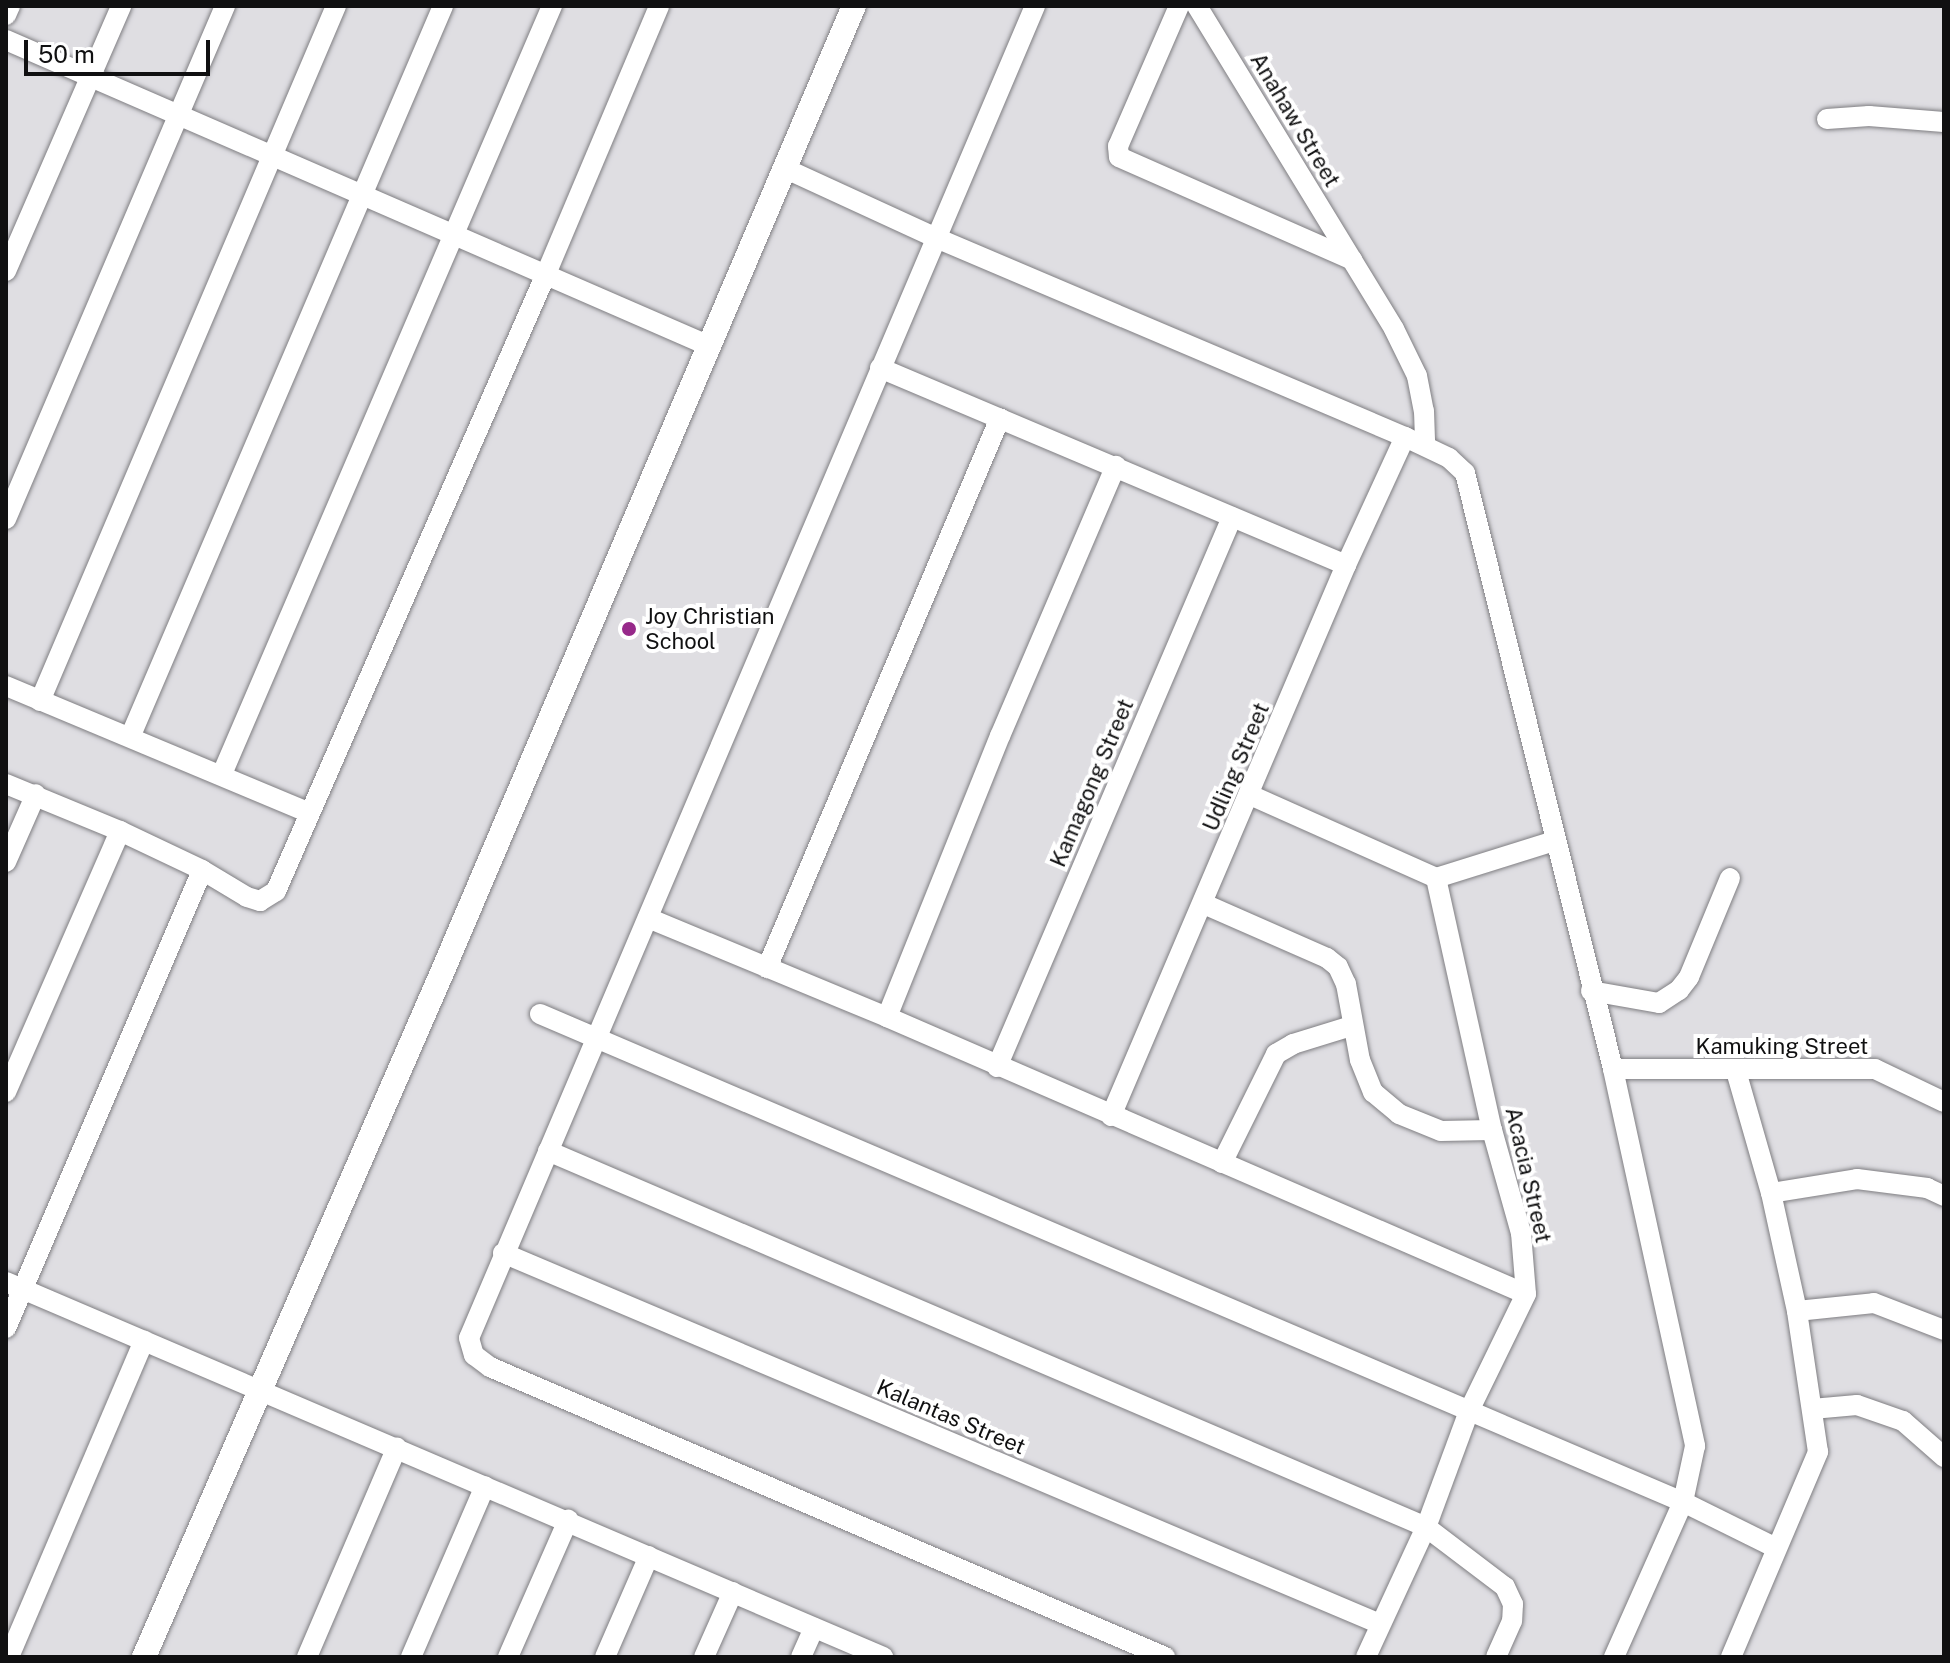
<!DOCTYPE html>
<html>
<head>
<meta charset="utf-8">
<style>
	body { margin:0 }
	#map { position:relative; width:1950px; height:1663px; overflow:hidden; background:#dfdee2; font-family:"Public Sans",sans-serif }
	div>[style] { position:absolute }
	.roads { filter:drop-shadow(0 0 2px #7f7e82) drop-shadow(0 0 2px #7f7e82) }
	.minor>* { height:20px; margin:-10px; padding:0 10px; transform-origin:10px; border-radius:10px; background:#fff }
	.tertiary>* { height:24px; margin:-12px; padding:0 12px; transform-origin:12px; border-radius:12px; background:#fff }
	.dots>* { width:22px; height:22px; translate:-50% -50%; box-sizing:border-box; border:4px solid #fff; border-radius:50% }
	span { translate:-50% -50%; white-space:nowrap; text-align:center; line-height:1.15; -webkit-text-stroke:8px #fff; paint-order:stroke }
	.street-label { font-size:22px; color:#101011 }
	.poi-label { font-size:22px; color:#101011 }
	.left { translate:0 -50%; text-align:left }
	.frame { position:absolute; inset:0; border:8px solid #101011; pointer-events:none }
	.scale { position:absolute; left:24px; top:40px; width:186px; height:36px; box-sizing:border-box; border:4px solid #101011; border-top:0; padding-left:10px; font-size:24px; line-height:28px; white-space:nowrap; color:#101011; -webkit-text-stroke:6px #fff; paint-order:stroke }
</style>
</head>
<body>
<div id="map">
	<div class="roads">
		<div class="minor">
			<i style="left:1035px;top:6px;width:1447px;rotate:113.02deg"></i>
			<i style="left:469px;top:1338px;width:18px;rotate:74deg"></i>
			<i style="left:474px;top:1355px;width:20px;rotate:37deg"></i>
			<i style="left:490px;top:1367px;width:735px;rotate:23.25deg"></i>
			<i style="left:1179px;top:6px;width:153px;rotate:113.5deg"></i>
			<i style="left:1118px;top:146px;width:11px;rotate:85deg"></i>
			<i style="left:1119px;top:157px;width:255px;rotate:23.8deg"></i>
			<i style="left:1197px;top:6px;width:378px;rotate:58.6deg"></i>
			<i style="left:1394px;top:329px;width:52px;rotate:63.9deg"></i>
			<i style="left:1417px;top:376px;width:36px;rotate:79deg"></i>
			<i style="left:1424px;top:411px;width:35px;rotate:88deg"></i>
			<i style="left:6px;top:15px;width:10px;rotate:-66deg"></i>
			<i style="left:6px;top:40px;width:764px;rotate:23.51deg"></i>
			<i style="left:1827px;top:119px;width:42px;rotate:-4.1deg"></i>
			<i style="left:1869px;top:116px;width:75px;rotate:4.6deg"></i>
			<i style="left:784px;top:168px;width:165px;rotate:24.7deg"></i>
			<i style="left:934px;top:237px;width:512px;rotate:23.01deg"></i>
			<i style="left:1405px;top:437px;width:49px;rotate:25.5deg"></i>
			<i style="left:1449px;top:458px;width:22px;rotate:43deg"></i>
			<i style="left:1465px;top:473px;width:614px;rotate:76.05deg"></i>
			<i style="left:1613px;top:1069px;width:386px;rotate:77.7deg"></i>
			<i style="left:1695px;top:1446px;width:57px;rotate:102.1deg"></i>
			<i style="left:1683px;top:1502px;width:170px;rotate:114deg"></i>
			<i style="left:6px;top:271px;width:289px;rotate:-66.5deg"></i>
			<i style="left:880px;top:368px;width:506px;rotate:22.92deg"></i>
			<i style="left:6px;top:519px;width:558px;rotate:-66.88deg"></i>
			<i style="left:6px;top:686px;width:329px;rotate:22.7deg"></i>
			<i style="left:40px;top:701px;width:755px;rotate:-66.93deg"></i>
			<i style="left:131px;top:735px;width:793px;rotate:-66.83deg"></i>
			<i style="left:222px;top:774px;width:836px;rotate:-66.75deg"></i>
			<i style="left:6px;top:784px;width:123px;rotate:22.4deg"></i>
			<i style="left:120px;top:831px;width:91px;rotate:25.4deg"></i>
			<i style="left:202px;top:870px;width:52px;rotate:31deg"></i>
			<i style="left:247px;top:897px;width:14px;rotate:17deg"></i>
			<i style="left:260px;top:901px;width:19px;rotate:-32deg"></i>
			<i style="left:276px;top:891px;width:673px;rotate:-66.37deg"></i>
			<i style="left:546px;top:274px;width:291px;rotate:-67.1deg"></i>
			<i style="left:1250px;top:795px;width:204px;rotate:24deg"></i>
			<i style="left:1436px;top:878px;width:258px;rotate:77.5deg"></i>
			<i style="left:1492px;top:1130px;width:107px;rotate:74.3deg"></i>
			<i style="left:1521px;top:1233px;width:61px;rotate:85.3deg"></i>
			<i style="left:1526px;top:1294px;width:130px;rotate:116deg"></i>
			<i style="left:1469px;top:1411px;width:124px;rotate:110.3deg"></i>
			<i style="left:1426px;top:1527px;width:143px;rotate:114.8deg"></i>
			<i style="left:6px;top:862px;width:74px;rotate:-66.2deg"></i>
			<i style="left:1436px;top:878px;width:124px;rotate:-17.4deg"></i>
			<i style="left:1204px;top:904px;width:134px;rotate:23.7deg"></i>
			<i style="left:1327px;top:958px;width:14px;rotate:39deg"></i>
			<i style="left:1338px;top:967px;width:19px;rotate:65deg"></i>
			<i style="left:1346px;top:984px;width:77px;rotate:79.6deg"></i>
			<i style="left:1360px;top:1060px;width:35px;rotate:68deg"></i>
			<i style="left:1373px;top:1092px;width:34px;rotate:40deg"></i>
			<i style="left:1399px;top:1114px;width:45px;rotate:22deg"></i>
			<i style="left:1441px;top:1131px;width:51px;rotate:-1.1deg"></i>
			<i style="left:648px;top:918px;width:259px;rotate:22.5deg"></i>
			<i style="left:887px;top:1017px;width:696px;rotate:23.44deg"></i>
			<i style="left:767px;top:968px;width:597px;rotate:-67.04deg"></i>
			<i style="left:1591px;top:991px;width:69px;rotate:10deg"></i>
			<i style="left:1659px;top:1003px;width:24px;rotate:-33deg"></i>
			<i style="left:1679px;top:990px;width:16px;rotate:-52deg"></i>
			<i style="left:1689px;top:977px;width:107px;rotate:-67.5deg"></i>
			<i style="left:540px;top:1014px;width:1243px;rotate:23.12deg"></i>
			<i style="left:1683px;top:1502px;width:104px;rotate:26.3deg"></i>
			<i style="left:887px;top:1017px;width:303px;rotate:-68.1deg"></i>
			<i style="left:1000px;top:736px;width:294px;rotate:-66.8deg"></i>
			<i style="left:997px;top:1067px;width:598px;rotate:-66.86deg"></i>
			<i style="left:1613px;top:1069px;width:262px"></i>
			<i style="left:1875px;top:1069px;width:76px;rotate:25.6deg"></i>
			<i style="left:6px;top:1092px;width:285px;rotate:-66.4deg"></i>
			<i style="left:1111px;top:1116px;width:599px;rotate:-66.9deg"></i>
			<i style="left:1346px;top:565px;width:141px;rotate:-65.3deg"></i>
			<i style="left:548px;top:1151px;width:955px;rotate:23.18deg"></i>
			<i style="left:1426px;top:1527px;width:99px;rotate:37.2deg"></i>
			<i style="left:1505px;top:1587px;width:19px;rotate:65deg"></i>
			<i style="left:1513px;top:1604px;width:17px;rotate:93deg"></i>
			<i style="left:1512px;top:1621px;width:39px;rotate:114deg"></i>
			<i style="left:1222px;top:1163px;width:122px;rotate:-63.6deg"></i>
			<i style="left:1276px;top:1054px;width:20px;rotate:-30deg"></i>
			<i style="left:1293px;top:1044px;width:61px;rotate:-17.2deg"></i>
			<i style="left:1771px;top:1193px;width:87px;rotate:-9.2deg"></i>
			<i style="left:1857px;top:1179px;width:71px;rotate:7.3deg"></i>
			<i style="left:1927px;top:1188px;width:19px;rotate:25deg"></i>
			<i style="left:503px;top:1253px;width:952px;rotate:22.93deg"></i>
			<i style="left:6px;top:1282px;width:954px;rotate:23.15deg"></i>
			<i style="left:1797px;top:1311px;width:77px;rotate:-5.9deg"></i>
			<i style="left:1874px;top:1303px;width:75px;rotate:21.1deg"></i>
			<i style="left:6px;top:1328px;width:498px;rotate:-66.8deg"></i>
			<i style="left:1812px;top:1409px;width:45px;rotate:-5.1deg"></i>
			<i style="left:1857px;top:1405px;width:49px;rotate:19.2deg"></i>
			<i style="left:1903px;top:1421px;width:55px;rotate:41.3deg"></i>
			<i style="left:9px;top:1657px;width:344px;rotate:-66.9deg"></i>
			<i style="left:307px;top:1657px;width:228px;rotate:-66.8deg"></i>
			<i style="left:411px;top:1657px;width:186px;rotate:-66.6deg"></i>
			<i style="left:508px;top:1657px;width:150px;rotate:-66.3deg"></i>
			<i style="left:605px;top:1657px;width:110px;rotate:-66.5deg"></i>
			<i style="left:704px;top:1657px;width:71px;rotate:-66deg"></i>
			<i style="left:801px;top:1657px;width:32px;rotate:-66deg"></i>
			<i style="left:1731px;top:1657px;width:223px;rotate:-67deg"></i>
			<i style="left:1818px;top:1452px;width:143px;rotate:-98.5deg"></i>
			<i style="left:1797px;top:1311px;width:121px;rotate:-102.4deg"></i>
			<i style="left:1771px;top:1193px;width:127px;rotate:-106deg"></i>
		</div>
		<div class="tertiary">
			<i style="left:144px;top:1657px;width:744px;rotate:-66.47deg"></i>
			<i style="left:441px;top:975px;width:1053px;rotate:-66.92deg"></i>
		</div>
	</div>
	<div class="dots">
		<i style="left:629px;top:629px;background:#97298a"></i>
	</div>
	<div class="street-label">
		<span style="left:1295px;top:120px;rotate:59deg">Anahaw Street</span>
		<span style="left:1236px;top:767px;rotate:-67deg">Udling Street</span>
		<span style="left:1092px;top:783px;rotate:-67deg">Kamagong Street</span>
		<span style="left:1782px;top:1047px">Kamuking Street</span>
		<span style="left:1528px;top:1175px;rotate:77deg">Acacia Street</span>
		<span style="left:951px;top:1417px;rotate:23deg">Kalantas Street</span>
	</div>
	<div class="poi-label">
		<span class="left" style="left:645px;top:629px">Joy Christian<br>School</span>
	</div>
	<div class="frame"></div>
	<div class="scale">50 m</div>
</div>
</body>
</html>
